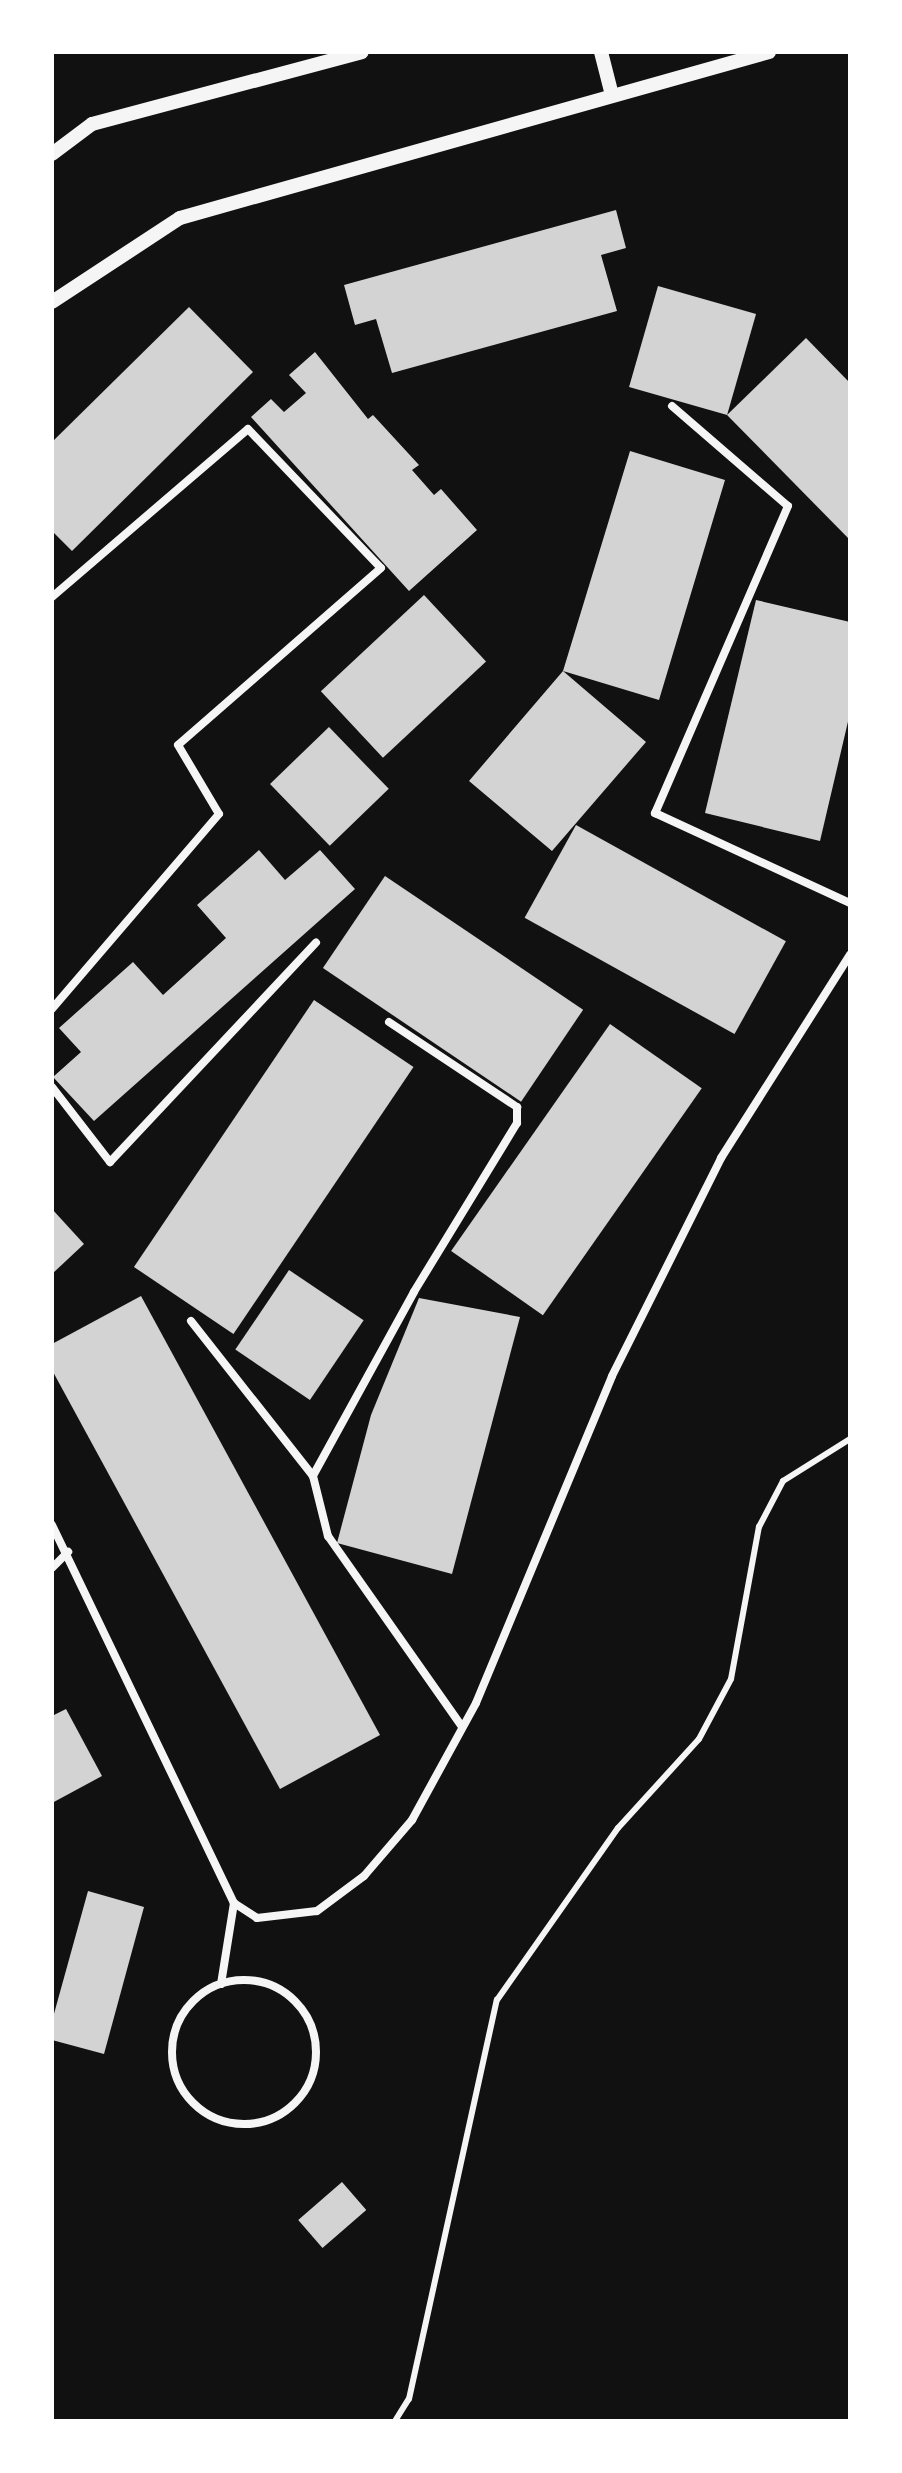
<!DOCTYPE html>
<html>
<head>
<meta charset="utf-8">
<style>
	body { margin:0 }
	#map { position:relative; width:902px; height:2473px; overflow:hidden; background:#111; font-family:"DM Sans",sans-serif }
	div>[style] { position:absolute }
	.building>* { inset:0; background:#d3d3d3; transform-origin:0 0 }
	.service>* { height:6px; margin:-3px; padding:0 3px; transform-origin:3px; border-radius:3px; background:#f5f5f5 }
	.minor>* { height:8px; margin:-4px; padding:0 4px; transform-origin:4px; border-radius:4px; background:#f5f5f5 }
	.minor>.ring { margin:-4px; padding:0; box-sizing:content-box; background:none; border:8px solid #f5f5f5; border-radius:50% }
	.tertiary>* { height:14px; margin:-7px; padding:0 7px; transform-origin:7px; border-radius:7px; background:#f5f5f5 }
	span { translate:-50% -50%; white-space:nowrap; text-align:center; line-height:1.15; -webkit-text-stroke:6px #fff; paint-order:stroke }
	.frame { position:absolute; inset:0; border:54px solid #fff; pointer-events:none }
</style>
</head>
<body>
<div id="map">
	<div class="building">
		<i style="clip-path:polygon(616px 210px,626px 248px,601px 255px,617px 311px,392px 373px,376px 319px,355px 325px,344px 285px)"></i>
		<i style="left:658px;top:286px;width:102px;height:105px;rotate:16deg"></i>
		<i style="clip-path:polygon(189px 307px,253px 372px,72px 551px,52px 531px,52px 442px)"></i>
		<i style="clip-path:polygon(806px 338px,850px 383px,850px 540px,727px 415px)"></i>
		<i style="clip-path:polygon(315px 352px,368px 419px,373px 415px,419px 465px,412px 470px,434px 495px,441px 489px,477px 530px,409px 591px,251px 417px,271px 399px,284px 412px,306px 393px,289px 375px)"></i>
		<i style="clip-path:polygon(630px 451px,725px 480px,659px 700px,563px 671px,646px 742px,552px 851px,469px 781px,563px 671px)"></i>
		<i style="left:424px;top:595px;width:91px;height:141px;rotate:47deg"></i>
		<i style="clip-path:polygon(756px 600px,850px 622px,850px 713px,820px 841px,705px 813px)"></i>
		<i style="left:329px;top:727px;width:86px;height:82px;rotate:46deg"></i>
		<i style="left:576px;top:825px;width:240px;height:106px;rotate:29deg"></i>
		<i style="clip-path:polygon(259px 850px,285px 880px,320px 850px,355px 889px,94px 1121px,53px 1077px,81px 1052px,59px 1028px,133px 962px,163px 995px,226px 938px,197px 905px)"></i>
		<i style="left:385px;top:876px;width:239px;height:111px;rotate:34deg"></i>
		<i style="left:314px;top:1000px;width:120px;height:322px;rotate:34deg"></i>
		<i style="left:610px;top:1024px;width:112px;height:277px;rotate:35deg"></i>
		<i style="clip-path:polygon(52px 1209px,84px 1244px,52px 1274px)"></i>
		<i style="left:289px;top:1270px;width:90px;height:96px;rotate:34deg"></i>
		<i style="clip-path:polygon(141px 1296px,380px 1735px,280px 1789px,52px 1370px,52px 1344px)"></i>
		<i style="clip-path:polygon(419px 1298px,520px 1317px,452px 1574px,337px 1543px,371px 1415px)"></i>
		<i style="clip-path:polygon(66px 1709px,102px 1776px,52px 1803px,52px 1716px)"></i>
		<i style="clip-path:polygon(88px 1891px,144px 1907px,104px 2054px,52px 2040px,52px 2021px)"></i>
		<i style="left:342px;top:2182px;width:37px;height:58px;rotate:49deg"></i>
	</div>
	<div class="service">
		<i style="left:395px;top:2421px;width:26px;rotate:-58deg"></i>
		<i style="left:409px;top:2399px;width:409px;rotate:-77.6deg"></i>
		<i style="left:497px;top:2000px;width:210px;rotate:-54.9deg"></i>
		<i style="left:618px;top:1828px;width:120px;rotate:-47.7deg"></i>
		<i style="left:699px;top:1739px;width:68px;rotate:-61.9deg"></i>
		<i style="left:731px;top:1679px;width:155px;rotate:-79.6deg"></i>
		<i style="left:759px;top:1527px;width:52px;rotate:-62.4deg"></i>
		<i style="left:783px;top:1481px;width:79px;rotate:-32.1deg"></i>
	</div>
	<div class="minor">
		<i style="left:672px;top:406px;width:153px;rotate:40.8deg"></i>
		<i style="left:788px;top:506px;width:335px;rotate:113.4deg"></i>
		<i style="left:655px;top:813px;width:215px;rotate:24.8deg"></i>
		<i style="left:52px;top:597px;width:258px;rotate:-40.6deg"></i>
		<i style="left:248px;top:429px;width:192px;rotate:46.3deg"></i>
		<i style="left:381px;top:568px;width:269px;rotate:138.9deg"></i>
		<i style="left:178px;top:745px;width:80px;rotate:59.3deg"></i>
		<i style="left:219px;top:814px;width:257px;rotate:130.6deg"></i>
		<i style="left:389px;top:1022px;width:154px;rotate:33.6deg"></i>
		<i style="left:517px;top:1107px;width:16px;rotate:90deg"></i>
		<i style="left:517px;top:1123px;width:198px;rotate:121.4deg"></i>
		<i style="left:414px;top:1292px;width:210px;rotate:118.8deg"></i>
		<i style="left:313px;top:1476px;width:62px;rotate:76deg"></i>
		<i style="left:328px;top:1536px;width:233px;rotate:54.9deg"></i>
		<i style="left:52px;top:1087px;width:95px;rotate:52.3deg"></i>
		<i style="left:110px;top:1162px;width:301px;rotate:-46.8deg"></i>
		<i style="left:191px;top:1321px;width:197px;rotate:51.8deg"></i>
		<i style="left:52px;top:1525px;width:420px;rotate:64.3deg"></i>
		<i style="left:234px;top:1903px;width:27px;rotate:33deg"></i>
		<i style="left:257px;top:1918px;width:60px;rotate:-6.7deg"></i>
		<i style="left:317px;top:1911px;width:59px;rotate:-36.7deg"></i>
		<i style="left:364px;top:1876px;width:74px;rotate:-49.4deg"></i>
		<i style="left:412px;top:1820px;width:133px;rotate:-61.3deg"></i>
		<i style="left:476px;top:1703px;width:354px;rotate:-67.4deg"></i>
		<i style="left:612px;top:1376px;width:244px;rotate:-63.4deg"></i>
		<i style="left:721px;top:1158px;width:241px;rotate:-57.6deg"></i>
		<i style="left:52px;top:1568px;width:23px;rotate:-45deg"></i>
		<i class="ring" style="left:172px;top:1980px;width:136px;height:136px"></i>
		<i style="left:221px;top:1984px;width:82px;rotate:-80.9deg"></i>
	</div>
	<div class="tertiary">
		<i style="left:601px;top:52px;width:44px;rotate:75.7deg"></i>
		<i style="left:52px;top:154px;width:50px;rotate:-36.9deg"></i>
		<i style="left:92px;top:124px;width:279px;rotate:-14.9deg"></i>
		<i style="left:52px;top:302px;width:153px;rotate:-33.3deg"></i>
		<i style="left:180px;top:218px;width:612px;rotate:-15.74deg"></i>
	</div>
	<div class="frame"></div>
</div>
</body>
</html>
